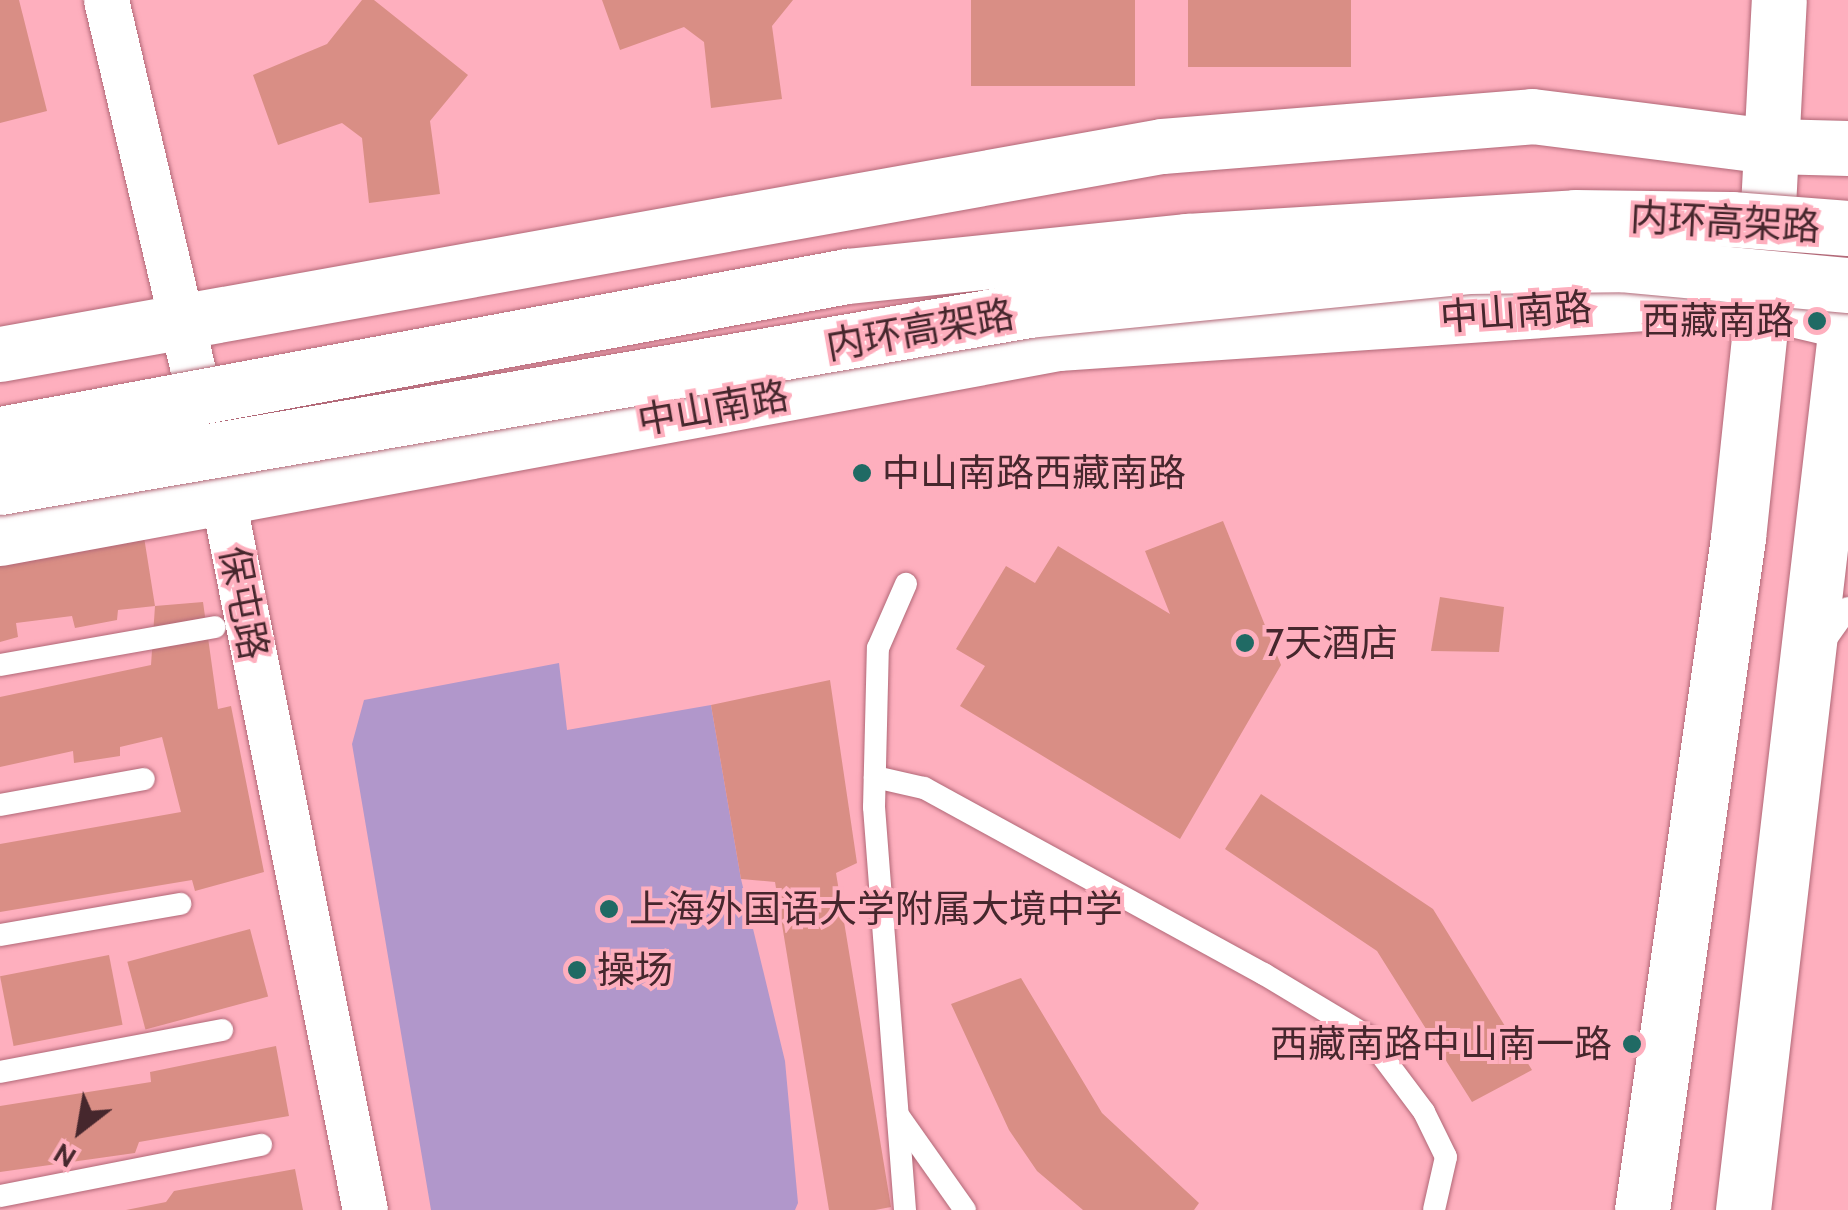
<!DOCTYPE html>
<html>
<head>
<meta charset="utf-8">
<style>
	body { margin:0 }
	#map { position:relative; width:1848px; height:1210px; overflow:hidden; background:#feafbe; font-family:Cabin,"Noto Sans SC",sans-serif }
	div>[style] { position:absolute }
	.green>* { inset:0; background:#b197cb }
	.building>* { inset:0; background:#d98e85; transform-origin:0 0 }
	.roads { filter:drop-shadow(0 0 2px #b16877) drop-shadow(0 0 2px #b16877) }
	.lane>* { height:22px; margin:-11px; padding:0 11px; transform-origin:11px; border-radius:11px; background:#fff }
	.street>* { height:45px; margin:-22.5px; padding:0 22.5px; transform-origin:22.5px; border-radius:22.5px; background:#fff }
	.secondary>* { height:55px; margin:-27.5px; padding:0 27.5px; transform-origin:27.5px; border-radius:27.5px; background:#fff }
	.primary>* { height:55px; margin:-27.5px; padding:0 27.5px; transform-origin:27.5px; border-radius:27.5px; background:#fff }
	.bridges { filter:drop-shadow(0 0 2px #b16877) drop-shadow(0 0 2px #b16877) }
	.highway-bridge>* { height:55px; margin:-27.5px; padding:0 27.5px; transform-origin:27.5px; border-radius:27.5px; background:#fff }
	.dots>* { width:28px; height:28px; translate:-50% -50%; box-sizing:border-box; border:5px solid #feafbe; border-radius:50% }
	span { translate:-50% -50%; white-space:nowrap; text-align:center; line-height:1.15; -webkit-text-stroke:8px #feafbe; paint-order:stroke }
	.street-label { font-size:38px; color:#46272d }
	.poi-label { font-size:38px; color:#46272d }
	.right { translate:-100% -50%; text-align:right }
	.left { translate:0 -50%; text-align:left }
	.north { position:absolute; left:30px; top:1080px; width:100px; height:100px; -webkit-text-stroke:8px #feafbe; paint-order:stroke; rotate:211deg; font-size:28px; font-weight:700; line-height:40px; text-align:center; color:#46272d }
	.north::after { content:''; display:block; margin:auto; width:35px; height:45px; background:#46272d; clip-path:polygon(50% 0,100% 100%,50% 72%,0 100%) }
</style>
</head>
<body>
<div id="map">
	<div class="green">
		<i style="clip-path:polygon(559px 663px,567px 730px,711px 705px,741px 879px,785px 1061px,798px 1203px,795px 1210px,431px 1210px,352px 744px,364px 700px)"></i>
	</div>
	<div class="building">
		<i style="clip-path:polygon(0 0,19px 0,47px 111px,0 123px)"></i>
		<i style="clip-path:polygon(362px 0,374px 0,468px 75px,430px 121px,440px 194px,369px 203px,362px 138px,342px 123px,278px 145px,253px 75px,327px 44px)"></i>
		<i style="clip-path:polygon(602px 0,793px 0,772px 26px,782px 99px,711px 108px,704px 42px,684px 27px,620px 50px)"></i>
		<i style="left:971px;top:0;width:164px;height:86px"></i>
		<i style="left:1188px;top:0;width:163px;height:67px"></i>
		<i style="clip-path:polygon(1223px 521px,1281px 665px,1180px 839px,960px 706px,985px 666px,956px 649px,1006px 566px,1035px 583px,1058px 546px,1170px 614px,1145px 551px)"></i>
		<i style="clip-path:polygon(144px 537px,155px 606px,203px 602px,218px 709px,231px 706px,264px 872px,195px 891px,192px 880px,0 912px,0 844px,181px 812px,162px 737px,120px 747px,120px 756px,74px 763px,73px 751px,0 767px,0 697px,151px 665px,155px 606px,118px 610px,117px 620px,75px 628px,72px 616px,16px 623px,18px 637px,0 642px,0 565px)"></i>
		<i style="clip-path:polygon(1440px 597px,1504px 607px,1499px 652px,1431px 651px)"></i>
		<i style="clip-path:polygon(830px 680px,857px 863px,836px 873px,891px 1207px,875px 1210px,829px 1210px,775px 882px,741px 879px,711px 705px)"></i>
		<i style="clip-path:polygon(1261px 794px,1433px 909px,1532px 1070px,1472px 1102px,1377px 951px,1225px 849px)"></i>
		<i style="left:250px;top:929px;width:70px;height:127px;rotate:75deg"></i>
		<i style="left:109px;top:955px;width:71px;height:111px;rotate:79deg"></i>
		<i style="clip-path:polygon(1021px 978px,1102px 1113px,1199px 1203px,1194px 1210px,1083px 1210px,1037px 1171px,1009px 1130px,951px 1004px)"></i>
		<i style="clip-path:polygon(276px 1046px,289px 1116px,139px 1142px,135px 1153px,0 1172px,0 1106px,151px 1082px,150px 1072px)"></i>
		<i style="clip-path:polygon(295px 1169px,303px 1210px,126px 1210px,166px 1202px,174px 1191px)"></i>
	</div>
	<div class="roads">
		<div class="lane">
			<i style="left:1819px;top:649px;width:50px;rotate:-54.7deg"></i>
			<i style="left:0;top:665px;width:218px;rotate:-10deg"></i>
			<i style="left:875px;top:777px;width:50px;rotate:12.7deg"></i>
			<i style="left:924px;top:788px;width:388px;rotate:28.7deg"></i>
			<i style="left:1264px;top:974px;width:120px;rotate:31deg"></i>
			<i style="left:1367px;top:1036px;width:95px;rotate:53.1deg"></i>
			<i style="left:1424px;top:1112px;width:50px;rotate:63.9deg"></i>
			<i style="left:1446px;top:1157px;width:54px;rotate:102.8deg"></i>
			<i style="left:0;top:805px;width:146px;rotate:-10.2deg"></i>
			<i style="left:0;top:935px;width:183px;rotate:-9.8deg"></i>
			<i style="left:0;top:1072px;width:226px;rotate:-10.7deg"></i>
			<i style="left:898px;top:1115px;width:116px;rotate:54.8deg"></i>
			<i style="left:0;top:1196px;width:266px;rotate:-11.1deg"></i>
			<i style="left:905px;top:1210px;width:404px;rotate:-94.4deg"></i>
			<i style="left:874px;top:807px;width:159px;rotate:-88.6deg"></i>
			<i style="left:878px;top:648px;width:70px;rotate:-66.4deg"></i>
		</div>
		<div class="street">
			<i style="left:106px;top:0;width:507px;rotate:76.79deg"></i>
			<i style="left:222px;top:494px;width:730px;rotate:78.71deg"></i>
		</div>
		<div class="secondary">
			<i style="left:1642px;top:1210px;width:679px;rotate:-81.87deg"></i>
			<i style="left:1738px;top:538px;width:237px;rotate:-84deg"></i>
			<i style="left:1763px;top:302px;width:302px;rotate:-87deg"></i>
			<i style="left:1743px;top:1210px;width:908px;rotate:-83.36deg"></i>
		</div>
		<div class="primary">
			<i style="left:0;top:354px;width:1180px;rotate:-10.15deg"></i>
			<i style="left:1162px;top:146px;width:371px;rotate:-4.6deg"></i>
			<i style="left:1532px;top:116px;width:241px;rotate:7.2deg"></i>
			<i style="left:1771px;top:146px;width:77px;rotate:1.5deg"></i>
			<i style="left:0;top:538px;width:1076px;rotate:-10.44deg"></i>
			<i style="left:1058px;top:343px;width:588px;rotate:-3.9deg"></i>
			<i style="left:1645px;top:303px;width:118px;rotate:-0.5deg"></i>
			<i style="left:1763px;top:302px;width:87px;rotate:13.2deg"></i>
		</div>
	</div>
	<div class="bridges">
		<div class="highway-bridge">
			<i style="left:0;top:434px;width:862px;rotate:-10.57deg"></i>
			<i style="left:847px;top:276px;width:342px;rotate:-5.9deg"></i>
			<i style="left:1187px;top:241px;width:389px;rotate:-3.5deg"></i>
			<i style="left:1575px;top:217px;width:156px;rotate:0.7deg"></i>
			<i style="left:1731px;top:219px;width:117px;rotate:4.4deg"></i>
			<i style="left:0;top:487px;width:1044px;rotate:-9.76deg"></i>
			<i style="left:1029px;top:310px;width:441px;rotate:-5.7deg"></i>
			<i style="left:1468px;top:266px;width:153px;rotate:-0.7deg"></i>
			<i style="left:1621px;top:264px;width:228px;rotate:5.3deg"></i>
		</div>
	</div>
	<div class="dots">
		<i style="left:1817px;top:321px;background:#206a64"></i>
		<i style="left:862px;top:473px;background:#206a64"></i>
		<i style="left:1245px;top:643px;background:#206a64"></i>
		<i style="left:609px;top:909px;background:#206a64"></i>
		<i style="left:577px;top:970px;background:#206a64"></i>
		<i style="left:1632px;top:1044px;background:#206a64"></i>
	</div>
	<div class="street-label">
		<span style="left:1725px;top:222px;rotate:3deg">内环高架路</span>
		<span style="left:1516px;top:312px;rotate:-4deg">中山南路</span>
		<span style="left:920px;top:330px;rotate:-10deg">内环高架路</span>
		<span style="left:713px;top:408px;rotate:-10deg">中山南路</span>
		<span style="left:244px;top:603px;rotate:79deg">保屯路</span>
	</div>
	<div class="poi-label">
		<span class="right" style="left:1794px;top:321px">西藏南路</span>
		<span class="left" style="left:882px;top:473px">中山南路西藏南路</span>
		<span class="left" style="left:1265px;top:643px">7天酒店</span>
		<span class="left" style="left:629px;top:909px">上海外国语大学附属大境中学</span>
		<span class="left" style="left:597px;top:970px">操场</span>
		<span class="right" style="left:1612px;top:1044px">西藏南路中山南一路</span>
	</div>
	<div class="north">N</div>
</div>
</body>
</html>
